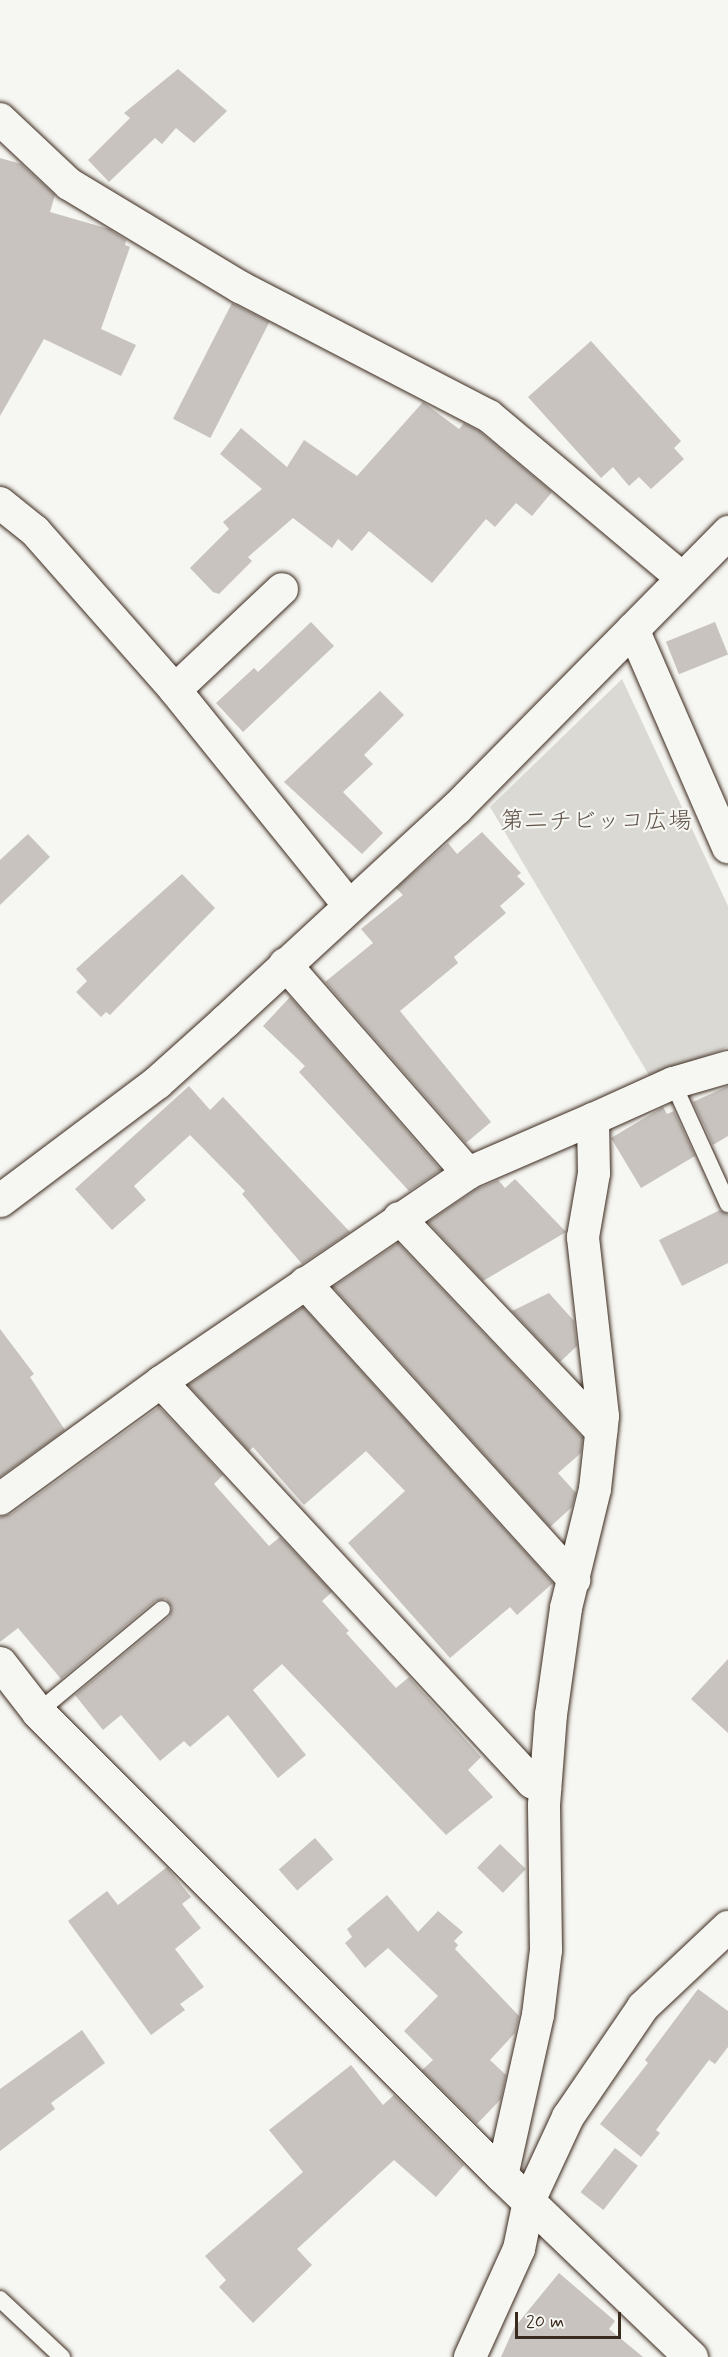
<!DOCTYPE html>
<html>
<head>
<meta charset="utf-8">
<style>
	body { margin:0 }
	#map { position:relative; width:728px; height:2357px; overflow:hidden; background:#f6f6f2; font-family:Mynerve,"Klee One",sans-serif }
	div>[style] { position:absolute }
	.green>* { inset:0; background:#dad9d3 }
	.building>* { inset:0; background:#c8c3be; transform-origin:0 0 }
	.roads { filter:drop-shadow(0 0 2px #3b2a1e) drop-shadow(0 0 2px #3b2a1e) }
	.lane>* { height:16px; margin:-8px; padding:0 8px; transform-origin:8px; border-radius:8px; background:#f6f6f2 }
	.street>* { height:32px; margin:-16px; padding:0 16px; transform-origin:16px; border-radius:16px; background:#f6f6f2 }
	.secondary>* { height:33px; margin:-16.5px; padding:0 16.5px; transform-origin:16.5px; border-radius:16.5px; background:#f6f6f2 }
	span { translate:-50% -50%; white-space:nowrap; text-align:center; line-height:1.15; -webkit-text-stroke:4.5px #f6f6f2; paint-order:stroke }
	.park-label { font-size:24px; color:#63564b }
	.scale { position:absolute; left:515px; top:2312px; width:106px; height:27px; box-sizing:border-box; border:3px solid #3b2a1e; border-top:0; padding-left:8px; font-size:18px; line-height:21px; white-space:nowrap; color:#3b2a1e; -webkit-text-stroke:4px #f6f6f2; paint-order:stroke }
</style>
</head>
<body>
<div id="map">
	<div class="green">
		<i style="clip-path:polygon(622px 679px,728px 906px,728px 1047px,650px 1077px,490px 807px)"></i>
	</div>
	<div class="building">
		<i style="clip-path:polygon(178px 69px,227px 111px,194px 143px,176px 128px,162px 144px,155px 138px,109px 182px,88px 160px,130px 118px,124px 113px)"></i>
		<i style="clip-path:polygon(0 158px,21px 164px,55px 195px,50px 212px,109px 229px,126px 240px,125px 245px,130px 247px,101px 329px,136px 345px,121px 376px,44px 339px,0 416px)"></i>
		<i style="left:232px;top:303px;width:42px;height:130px;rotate:27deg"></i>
		<i style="clip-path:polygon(591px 341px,681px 441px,674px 448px,684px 459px,651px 489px,639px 477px,629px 486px,613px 467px,601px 478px,528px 397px)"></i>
		<i style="clip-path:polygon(423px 402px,459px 429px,464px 423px,479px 431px,552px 492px,532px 516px,516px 503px,495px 527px,486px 519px,432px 583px,369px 531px,352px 551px,338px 539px,332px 548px,293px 518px,248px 557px,252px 561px,219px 594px,213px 592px,190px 568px,229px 529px,223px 522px,262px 489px,220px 454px,241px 428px,287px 467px,304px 440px,357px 476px)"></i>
		<i style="clip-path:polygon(311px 622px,334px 646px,243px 732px,216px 703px,254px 668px,258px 672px)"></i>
		<i style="left:715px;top:622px;width:35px;height:53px;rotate:68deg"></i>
		<i style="clip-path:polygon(380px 691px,404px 715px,364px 755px,373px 764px,343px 792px,383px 833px,362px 854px,284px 782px)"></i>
		<i style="clip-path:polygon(482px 832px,521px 873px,517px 876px,525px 884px,500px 906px,506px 913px,454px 957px,458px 963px,400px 1011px,491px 1122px,466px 1143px,325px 982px,373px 943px,361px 929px,403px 895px,396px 888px,448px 843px,457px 854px)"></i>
		<i style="clip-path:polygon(28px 834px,50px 857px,0 905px,0 860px)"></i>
		<i style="clip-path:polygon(182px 874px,215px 908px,110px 1015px,106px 1012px,101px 1017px,76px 992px,87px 981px,76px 969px)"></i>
		<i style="clip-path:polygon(290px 997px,441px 1170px,409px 1191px,299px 1072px,305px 1066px,263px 1026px)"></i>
		<i style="clip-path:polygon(189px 1086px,210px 1110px,223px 1097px,350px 1232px,302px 1264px,242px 1194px,245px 1191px,190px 1135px,134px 1186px,146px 1200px,112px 1230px,75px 1189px)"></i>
		<i style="clip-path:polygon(728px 1086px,728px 1136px,713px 1145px,693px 1102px)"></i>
		<i style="clip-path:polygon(663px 1107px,667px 1114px,674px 1111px,695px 1156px,641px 1188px,611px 1138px)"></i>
		<i style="clip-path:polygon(515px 1179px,566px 1232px,483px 1281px,428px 1222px,477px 1189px,498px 1180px,505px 1188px)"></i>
		<i style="clip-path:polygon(720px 1210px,728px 1214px,728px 1263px,682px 1286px,659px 1240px)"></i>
		<i style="clip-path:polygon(398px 1243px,583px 1438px,581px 1453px,558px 1473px,576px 1493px,572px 1507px,550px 1527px,333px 1287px)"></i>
		<i style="clip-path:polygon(549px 1293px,574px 1321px,577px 1346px,560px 1362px,512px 1311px)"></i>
		<i style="clip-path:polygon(303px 1307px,553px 1583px,517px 1615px,510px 1607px,450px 1658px,348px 1543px,405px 1491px,366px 1451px,304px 1505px,253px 1447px,249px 1451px,188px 1385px)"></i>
		<i style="clip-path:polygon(0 1329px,34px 1374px,30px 1377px,65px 1430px,0 1477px)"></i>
		<i style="clip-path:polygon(159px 1407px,223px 1475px,214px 1484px,269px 1546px,280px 1537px,332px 1592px,322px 1601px,349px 1631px,346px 1633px,396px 1688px,409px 1677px,481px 1757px,468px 1770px,493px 1797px,446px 1835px,282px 1664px,253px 1690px,306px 1755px,278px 1778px,228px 1715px,190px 1747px,184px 1741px,160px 1761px,121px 1715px,103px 1730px,75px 1695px,169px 1617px,172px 1608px,166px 1599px,155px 1601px,61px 1679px,18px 1628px,0 1642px,0 1517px,11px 1514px)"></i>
		<i style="clip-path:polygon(728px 1659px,728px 1733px,691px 1699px)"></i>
		<i style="left:315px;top:1838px;width:28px;height:48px;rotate:49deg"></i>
		<i style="left:500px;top:1844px;width:36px;height:33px;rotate:44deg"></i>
		<i style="clip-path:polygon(167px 1867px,191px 1897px,182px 1904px,201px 1928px,175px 1949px,204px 1987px,180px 2004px,185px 2010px,151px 2035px,68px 1921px,107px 1891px,118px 1905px)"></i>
		<i style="clip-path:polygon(387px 1895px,418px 1932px,438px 1911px,463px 1932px,454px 1941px,458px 1945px,455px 1949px,519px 2016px,515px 2033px,490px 2060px,506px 2075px,501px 2099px,477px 2124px,422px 2070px,433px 2060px,404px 2031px,438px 1996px,388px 1948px,365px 1968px,345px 1943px,352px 1937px,347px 1929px)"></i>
		<i style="clip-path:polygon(698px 1989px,728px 2011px,728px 2047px,715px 2064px,709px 2060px,656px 2130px,660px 2133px,641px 2157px,600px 2124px,648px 2063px,645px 2060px)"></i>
		<i style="clip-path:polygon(82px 2030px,105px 2063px,51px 2103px,55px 2109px,0 2151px,0 2089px)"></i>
		<i style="clip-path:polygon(351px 2065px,383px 2105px,394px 2095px,464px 2165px,436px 2197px,394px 2160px,297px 2249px,312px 2265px,253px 2323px,219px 2287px,226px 2280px,205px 2256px,303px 2172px,269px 2130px)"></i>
		<i style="left:615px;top:2148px;width:29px;height:56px;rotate:38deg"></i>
		<i style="clip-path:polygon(559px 2273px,615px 2321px,609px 2329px,643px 2357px,501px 2357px,514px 2328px)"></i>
	</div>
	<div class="roads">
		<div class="lane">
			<i style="left:673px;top:1083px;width:133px;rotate:65.6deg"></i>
			<i style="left:38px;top:1712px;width:161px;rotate:-39.7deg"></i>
			<i style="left:0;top:2299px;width:85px;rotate:43.1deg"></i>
		</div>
		<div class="street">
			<i style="left:0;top:119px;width:95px;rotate:43.3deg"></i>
			<i style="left:69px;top:184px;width:200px;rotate:31.1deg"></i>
			<i style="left:240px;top:287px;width:280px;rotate:27.4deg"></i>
			<i style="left:489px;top:416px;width:252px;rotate:40deg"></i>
			<i style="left:0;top:503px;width:45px;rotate:38.7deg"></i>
			<i style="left:35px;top:531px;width:212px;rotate:48.6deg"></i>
			<i style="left:175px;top:690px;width:277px;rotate:51.1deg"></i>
			<i style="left:633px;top:629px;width:238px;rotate:66.5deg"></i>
			<i style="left:175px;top:690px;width:147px;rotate:-43.3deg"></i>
			<i style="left:285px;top:964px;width:278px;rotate:48.8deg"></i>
			<i style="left:399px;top:1218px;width:294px;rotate:46.5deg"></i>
			<i style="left:305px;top:1283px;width:401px;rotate:47.8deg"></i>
			<i style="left:161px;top:1382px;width:546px;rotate:47.15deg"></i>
			<i style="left:532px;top:1782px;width:15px;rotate:28deg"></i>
			<i style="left:0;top:1499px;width:199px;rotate:-36deg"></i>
			<i style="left:161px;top:1382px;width:371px;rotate:-34.2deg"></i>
			<i style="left:468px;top:1173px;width:136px;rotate:-23.4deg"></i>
			<i style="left:502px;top:2176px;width:165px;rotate:-77.4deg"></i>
			<i style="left:538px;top:2015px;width:65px;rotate:-83deg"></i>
			<i style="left:546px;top:1950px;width:145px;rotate:-90.8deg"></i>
			<i style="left:544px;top:1805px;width:90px;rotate:-85.6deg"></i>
			<i style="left:551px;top:1715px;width:108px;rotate:-82deg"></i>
			<i style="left:566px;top:1608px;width:122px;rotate:-76.3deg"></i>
			<i style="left:595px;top:1489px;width:73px;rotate:-83.7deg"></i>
			<i style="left:603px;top:1416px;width:180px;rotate:-96.4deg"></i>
			<i style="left:583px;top:1237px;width:65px;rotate:-80.2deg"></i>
			<i style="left:594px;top:1173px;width:54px;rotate:-91.1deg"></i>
			<i style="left:593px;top:1119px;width:88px;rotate:-24.2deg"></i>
			<i style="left:673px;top:1083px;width:57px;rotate:-16.2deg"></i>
			<i style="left:470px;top:2357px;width:119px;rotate:-65.6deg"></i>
			<i style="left:519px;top:2249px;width:49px;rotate:-78.2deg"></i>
			<i style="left:529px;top:2201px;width:93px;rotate:-65.1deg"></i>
			<i style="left:568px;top:2117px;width:133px;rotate:-55.7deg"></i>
			<i style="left:643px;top:2007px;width:117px;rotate:-43.3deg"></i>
		</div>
		<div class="secondary">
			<i style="left:0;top:1200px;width:196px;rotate:-36.9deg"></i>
			<i style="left:157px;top:1082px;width:91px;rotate:-41.9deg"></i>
			<i style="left:225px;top:1021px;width:314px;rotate:-42.7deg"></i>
			<i style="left:456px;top:808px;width:388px;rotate:-45.4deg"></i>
			<i style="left:0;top:1663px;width:62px;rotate:52.2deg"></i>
			<i style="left:38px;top:1712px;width:656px;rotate:45deg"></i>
			<i style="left:502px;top:2176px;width:262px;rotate:43.8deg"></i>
		</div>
	</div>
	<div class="park-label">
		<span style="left:596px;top:822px">第二チビッコ広場</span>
	</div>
	<div class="scale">20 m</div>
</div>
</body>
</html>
